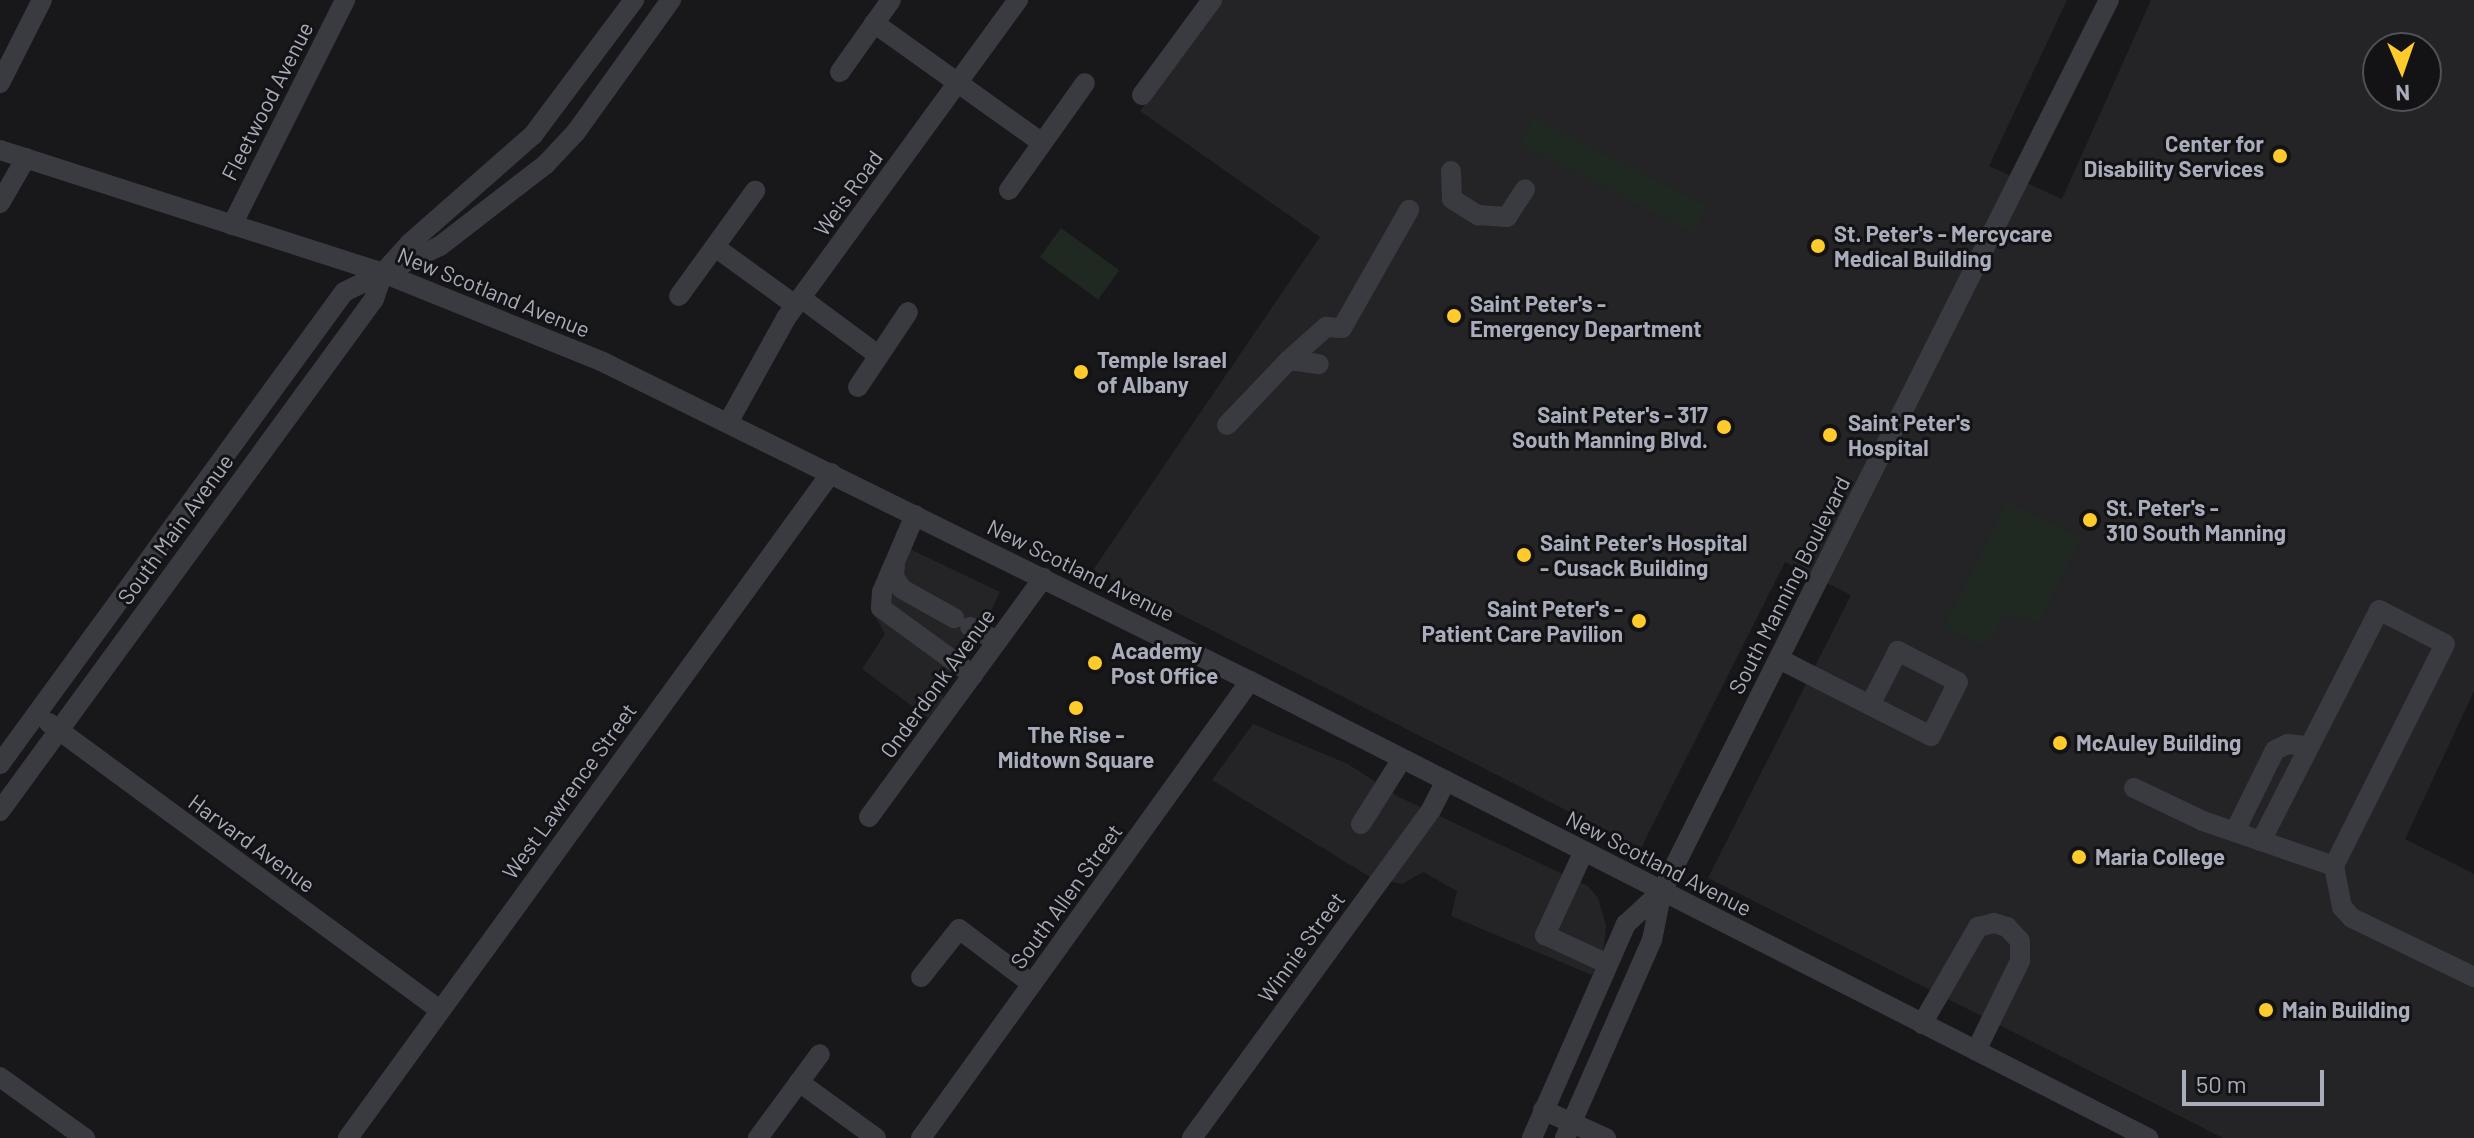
<!DOCTYPE html>
<html>
<head>
<meta charset="utf-8">
<style>
	body { margin:0 }
	#map { position:relative; width:2474px; height:1138px; overflow:hidden; background:#18181a; font-family:Barlow,sans-serif }
	div>[style] { position:absolute }
	.built>* { inset:0; background:#242427 }
	.green>* { inset:0; background:#1f2921; transform-origin:0 0 }
	.minor>* { height:20px; margin:-10px; padding:0 10px; transform-origin:10px; border-radius:10px; background:#3a3b41 }
	.dots>* { width:22px; height:22px; translate:-50% -50%; box-sizing:border-box; border:4px solid #131315; border-radius:50% }
	span { translate:-50% -50%; white-space:nowrap; text-align:center; line-height:1.15; -webkit-text-stroke:6px #131315; paint-order:stroke }
	.street-label { font-size:22px; color:#a9adbb }
	.poi-label { font-size:22px; color:#a9adbb; font-weight:700 }
	.right { translate:-100% -50%; text-align:right }
	.left { translate:0 -50%; text-align:left }
	.north { position:absolute; left:2362px; top:32px; width:80px; height:80px; box-sizing:border-box; background:#131315; border:2px solid #4f5157; border-radius:50%; rotate:178deg; font-size:22px; font-weight:700; line-height:32px; text-align:center; color:#a9adbb }
	.north::after { content:''; display:block; margin:auto; width:28px; height:36px; background:#ffca2b; clip-path:polygon(50% 0,100% 100%,50% 72%,0 100%) }
	.scale { position:absolute; left:2182px; top:1070px; width:142px; height:36px; box-sizing:border-box; border:4px solid #a9adbb; border-top:0; padding-left:10px; font-size:24px; line-height:28px; white-space:nowrap; color:#a9adbb; -webkit-text-stroke:6px #131315; paint-order:stroke }
</style>
</head>
<body>
<div id="map">
	<div class="built">
		<i style="clip-path:polygon(evenodd,1220px 0,2067px 0,1989px 166px,2062px 199px,2151px 0,2474px 0,2474px 691px,2405px 839px,2474px 874px,2474px 1138px,2223px 1138px,1708px 878px,1851px 595px,1785px 562px,1641px 848px,1093px 570px,1320px 237px,1140px 111px,1220px 0,2378px 48px,2426px 48px,2426px 96px,2378px 96px,2378px 48px)"></i>
		<i style="clip-path:polygon(895px 542px,1000px 592px,974px 647px,944px 680px,943px 698px,928px 718px,862px 669px,885px 634px,871px 609px)"></i>
		<i style="clip-path:polygon(1253px 724px,1348px 764px,1399px 797px,1588px 886px,1598px 898px,1606px 925px,1604px 948px,1592px 975px,1451px 916px,1457px 891px,1423px 872px,1402px 884px,1370px 877px,1212px 780px)"></i>
	</div>
	<div class="green">
		<i style="left:1534px;top:118px;width:194px;height:30px;rotate:27deg"></i>
		<i style="left:1061px;top:228px;width:72px;height:36px;rotate:36deg"></i>
		<i style="clip-path:polygon(2007px 502px,2081px 538px,2039px 622px,2006px 613px,1986px 647px,1944px 627px)"></i>
	</div>
	<div class="minor">
		<i style="left:874px;top:23px;width:206px;rotate:35.5deg"></i>
		<i style="left:840px;top:72px;width:88px;rotate:-54.7deg"></i>
		<i style="left:0;top:83px;width:93px;rotate:-63.2deg"></i>
		<i style="left:1142px;top:95px;width:118px;rotate:-53.6deg"></i>
		<i style="left:0;top:150px;width:402px;rotate:17.8deg"></i>
		<i style="left:383px;top:273px;width:237px;rotate:22deg"></i>
		<i style="left:603px;top:362px;width:721px;rotate:26.25deg"></i>
		<i style="left:1250px;top:681px;width:1008px;rotate:26.97deg"></i>
		<i style="left:1451px;top:171px;width:28px;rotate:88deg"></i>
		<i style="left:1452px;top:199px;width:31px;rotate:32deg"></i>
		<i style="left:1478px;top:215px;width:29px;rotate:4deg"></i>
		<i style="left:1507px;top:217px;width:33px;rotate:-57deg"></i>
		<i style="left:1009px;top:190px;width:131px;rotate:-54.6deg"></i>
		<i style="left:0;top:203px;width:52px;rotate:-60deg"></i>
		<i style="left:232px;top:225px;width:252px;rotate:-63.3deg"></i>
		<i style="left:715px;top:247px;width:99px;rotate:35.9deg"></i>
		<i style="left:679px;top:296px;width:130px;rotate:-54.1deg"></i>
		<i style="left:801px;top:298px;width:97px;rotate:36.6deg"></i>
		<i style="left:1289px;top:360px;width:50px;rotate:-41.7deg"></i>
		<i style="left:1326px;top:327px;width:16px;rotate:4deg"></i>
		<i style="left:1342px;top:328px;width:136px;rotate:-60.4deg"></i>
		<i style="left:858px;top:387px;width:90px;rotate:-56.3deg"></i>
		<i style="left:729px;top:421px;width:118px;rotate:-61deg"></i>
		<i style="left:786px;top:318px;width:394px;rotate:-53.9deg"></i>
		<i style="left:1227px;top:425px;width:90px;rotate:-46.4deg"></i>
		<i style="left:1289px;top:360px;width:30px;rotate:8deg"></i>
		<i style="left:915px;top:515px;width:84px;rotate:113.2deg"></i>
		<i style="left:882px;top:592px;width:16px;rotate:94deg"></i>
		<i style="left:881px;top:608px;width:114px;rotate:36.1deg"></i>
		<i style="left:895px;top:563px;width:14px;rotate:94deg"></i>
		<i style="left:894px;top:577px;width:14px;rotate:56deg"></i>
		<i style="left:902px;top:589px;width:60px;rotate:29.1deg"></i>
		<i style="left:970px;top:627px;width:31px;rotate:27deg"></i>
		<i style="left:1779px;top:659px;width:170px;rotate:26.9deg"></i>
		<i style="left:1931px;top:736px;width:60px;rotate:-63.4deg"></i>
		<i style="left:1958px;top:682px;width:68px;rotate:-152.7deg"></i>
		<i style="left:1898px;top:651px;width:61px;rotate:117.4deg"></i>
		<i style="left:49px;top:723px;width:484px;rotate:36.3deg"></i>
		<i style="left:0;top:764px;width:584px;rotate:-53.91deg"></i>
		<i style="left:344px;top:292px;width:43px;rotate:-26deg"></i>
		<i style="left:383px;top:273px;width:40px;rotate:-48deg"></i>
		<i style="left:410px;top:243px;width:164px;rotate:-41.3deg"></i>
		<i style="left:533px;top:135px;width:169px;rotate:-53.2deg"></i>
		<i style="left:2134px;top:788px;width:76px;rotate:25.6deg"></i>
		<i style="left:2203px;top:821px;width:61px;rotate:19deg"></i>
		<i style="left:0;top:811px;width:634px;rotate:-53.85deg"></i>
		<i style="left:374px;top:299px;width:28px;rotate:-71deg"></i>
		<i style="left:383px;top:273px;width:63px;rotate:-25.3deg"></i>
		<i style="left:440px;top:246px;width:134px;rotate:-37.7deg"></i>
		<i style="left:546px;top:164px;width:44px;rotate:-46.8deg"></i>
		<i style="left:576px;top:132px;width:163px;rotate:-54.3deg"></i>
		<i style="left:869px;top:817px;width:296px;rotate:-53.9deg"></i>
		<i style="left:1361px;top:824px;width:77px;rotate:-57.8deg"></i>
		<i style="left:2235px;top:831px;width:90px;rotate:-63.7deg"></i>
		<i style="left:2275px;top:750px;width:14px;rotate:-25deg"></i>
		<i style="left:2288px;top:744px;width:20px;rotate:6deg"></i>
		<i style="left:1584px;top:851px;width:93px;rotate:114.9deg"></i>
		<i style="left:1545px;top:935px;width:69px;rotate:24.7deg"></i>
		<i style="left:2334px;top:866px;width:77px;rotate:-161.1deg"></i>
		<i style="left:2261px;top:841px;width:259px;rotate:-62.9deg"></i>
		<i style="left:2379px;top:610px;width:74px;rotate:27.3deg"></i>
		<i style="left:2445px;top:644px;width:248px;rotate:116.6deg"></i>
		<i style="left:2334px;top:866px;width:42px;rotate:79deg"></i>
		<i style="left:2342px;top:907px;width:15px;rotate:48deg"></i>
		<i style="left:2352px;top:918px;width:136px;rotate:25.8deg"></i>
		<i style="left:921px;top:977px;width:61px;rotate:-51.6deg"></i>
		<i style="left:959px;top:929px;width:91px;rotate:37deg"></i>
		<i style="left:1922px;top:1024px;width:112px;rotate:-60deg"></i>
		<i style="left:1978px;top:927px;width:16px;rotate:-14deg"></i>
		<i style="left:1994px;top:923px;width:14px;rotate:17deg"></i>
		<i style="left:2007px;top:927px;width:19px;rotate:47deg"></i>
		<i style="left:2020px;top:941px;width:20px;rotate:90deg"></i>
		<i style="left:2020px;top:961px;width:100px;rotate:116.1deg"></i>
		<i style="left:0;top:1077px;width:105px;rotate:35.7deg"></i>
		<i style="left:799px;top:1082px;width:95px;rotate:36deg"></i>
		<i style="left:1543px;top:1110px;width:69px;rotate:24deg"></i>
		<i style="left:348px;top:1138px;width:822px;rotate:-54.01deg"></i>
		<i style="left:758px;top:1138px;width:104px;rotate:-53.6deg"></i>
		<i style="left:921px;top:1138px;width:563px;rotate:-54.25deg"></i>
		<i style="left:1192px;top:1138px;width:406px;rotate:-53.9deg"></i>
		<i style="left:1431px;top:810px;width:33px;rotate:-63deg"></i>
		<i style="left:1532px;top:1138px;width:234px;rotate:-66.3deg"></i>
		<i style="left:1626px;top:924px;width:49px;rotate:-42.5deg"></i>
		<i style="left:1565px;top:1138px;width:216px;rotate:-66.3deg"></i>
		<i style="left:1652px;top:940px;width:50px;rotate:-78.5deg"></i>
		<i style="left:1662px;top:891px;width:997px;rotate:-63.36deg"></i>
	</div>
	<div class="dots">
		<i style="left:2280px;top:156px;background:#ffca2b"></i>
		<i style="left:1818px;top:246px;background:#ffca2b"></i>
		<i style="left:1454px;top:316px;background:#ffca2b"></i>
		<i style="left:1081px;top:372px;background:#ffca2b"></i>
		<i style="left:1724px;top:427px;background:#ffca2b"></i>
		<i style="left:1830px;top:435px;background:#ffca2b"></i>
		<i style="left:2090px;top:520px;background:#ffca2b"></i>
		<i style="left:1524px;top:555px;background:#ffca2b"></i>
		<i style="left:1639px;top:621px;background:#ffca2b"></i>
		<i style="left:1095px;top:663px;background:#ffca2b"></i>
		<i style="left:1076px;top:708px;background:#ffca2b"></i>
		<i style="left:2060px;top:743px;background:#ffca2b"></i>
		<i style="left:2079px;top:857px;background:#ffca2b"></i>
		<i style="left:2266px;top:1010px;background:#ffca2b"></i>
	</div>
	<div class="street-label">
		<span style="left:267px;top:101px;rotate:-63deg">Fleetwood Avenue</span>
		<span style="left:848px;top:193px;rotate:-54deg">Weis Road</span>
		<span style="left:494px;top:292px;rotate:22deg">New Scotland Avenue</span>
		<span style="left:175px;top:529px;rotate:-54deg">South Main Avenue</span>
		<span style="left:1081px;top:570px;rotate:26deg">New Scotland Avenue</span>
		<span style="left:1789px;top:585px;rotate:-63deg">South Manning Boulevard</span>
		<span style="left:937px;top:683px;rotate:-54deg">Onderdonk Avenue</span>
		<span style="left:569px;top:791px;rotate:-54deg">West Lawrence Street</span>
		<span style="left:252px;top:843px;rotate:36deg">Harvard Avenue</span>
		<span style="left:1659px;top:863px;rotate:27deg">New Scotland Avenue</span>
		<span style="left:1066px;top:896px;rotate:-54deg">South Allen Street</span>
		<span style="left:1301px;top:947px;rotate:-54deg">Winnie Street</span>
	</div>
	<div class="poi-label">
		<span class="right" style="left:2264px;top:156px">Center for<br>Disability Services</span>
		<span class="left" style="left:1834px;top:246px">St. Peter's - Mercycare<br>Medical Building</span>
		<span class="left" style="left:1470px;top:316px">Saint Peter's -<br>Emergency Department</span>
		<span class="left" style="left:1097px;top:372px">Temple Israel<br>of Albany</span>
		<span class="right" style="left:1708px;top:427px">Saint Peter's - 317<br>South Manning Blvd.</span>
		<span class="left" style="left:1848px;top:435px">Saint Peter's<br>Hospital</span>
		<span class="left" style="left:2106px;top:520px">St. Peter's -<br>310 South Manning</span>
		<span class="left" style="left:1540px;top:555px">Saint Peter's Hospital<br>- Cusack Building</span>
		<span class="right" style="left:1623px;top:621px">Saint Peter's -<br>Patient Care Pavilion</span>
		<span class="left" style="left:1111px;top:663px">Academy<br>Post Office</span>
		<span style="left:1076px;top:747px">The Rise -<br>Midtown Square</span>
		<span class="left" style="left:2076px;top:743px">McAuley Building</span>
		<span class="left" style="left:2095px;top:857px">Maria College</span>
		<span class="left" style="left:2282px;top:1010px">Main Building</span>
	</div>
	<div class="north">N</div>
	<div class="scale">50 m</div>
</div>
</body>
</html>
